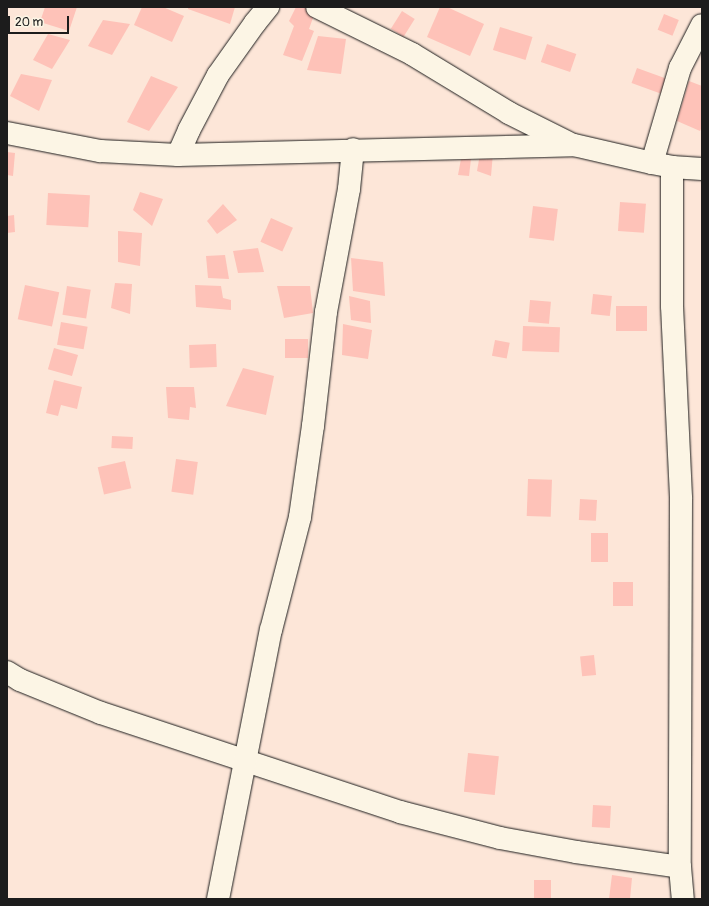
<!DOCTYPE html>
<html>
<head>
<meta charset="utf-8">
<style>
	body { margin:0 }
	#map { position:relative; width:709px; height:906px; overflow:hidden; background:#fde6d8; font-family:Pangolin,sans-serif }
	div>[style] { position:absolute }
	.building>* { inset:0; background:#fec2b8; transform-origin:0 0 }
	.roads { filter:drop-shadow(0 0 1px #1c1c1c) drop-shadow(0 0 1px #1c1c1c) }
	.street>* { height:22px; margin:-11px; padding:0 11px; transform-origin:11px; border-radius:11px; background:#fcf5e5 }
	span { translate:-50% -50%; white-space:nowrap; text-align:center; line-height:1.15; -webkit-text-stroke:3px #fcf5e5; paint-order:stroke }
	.frame { position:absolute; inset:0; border:8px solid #1c1c1c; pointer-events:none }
	.scale { position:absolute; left:8px; top:16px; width:61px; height:18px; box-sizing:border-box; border:2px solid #1c1c1c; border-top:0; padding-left:5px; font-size:12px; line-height:14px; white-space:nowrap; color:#1c1c1c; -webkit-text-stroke:3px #fcf5e5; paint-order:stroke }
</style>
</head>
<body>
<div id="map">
	<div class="building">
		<i style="clip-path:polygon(45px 7px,77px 7px,69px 31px,40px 22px)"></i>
		<i style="clip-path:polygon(142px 7px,163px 7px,184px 16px,172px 42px,134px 25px)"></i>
		<i style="clip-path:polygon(188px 7px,235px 7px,230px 24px,188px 9px)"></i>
		<i style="clip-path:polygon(296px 7px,304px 7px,314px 15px,309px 29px,314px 31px,302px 61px,283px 55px,294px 26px,289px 21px)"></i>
		<i style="clip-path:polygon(440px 7px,447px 7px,484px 24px,470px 56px,427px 37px)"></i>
		<i style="left:402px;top:11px;width:15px;height:21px;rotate:32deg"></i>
		<i style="left:664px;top:14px;width:16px;height:17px;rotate:22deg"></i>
		<i style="clip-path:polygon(103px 20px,130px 24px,112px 55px,88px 46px)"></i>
		<i style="left:500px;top:27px;width:34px;height:24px;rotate:17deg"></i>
		<i style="clip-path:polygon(48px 34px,70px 40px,52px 69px,33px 60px)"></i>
		<i style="clip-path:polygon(318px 36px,346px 39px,341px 74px,307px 70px)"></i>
		<i style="left:547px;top:44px;width:31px;height:19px;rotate:19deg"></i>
		<i style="left:637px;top:68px;width:33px;height:16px;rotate:20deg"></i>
		<i style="clip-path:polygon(21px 74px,52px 80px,39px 111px,10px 96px)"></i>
		<i style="clip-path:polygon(151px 76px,178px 87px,149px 131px,127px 122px)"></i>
		<i style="clip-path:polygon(689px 81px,702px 86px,702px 127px,700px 131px,677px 121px)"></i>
		<i style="clip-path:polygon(7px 152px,15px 153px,13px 176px,7px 175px)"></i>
		<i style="clip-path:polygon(493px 153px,491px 176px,477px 171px,480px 154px)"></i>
		<i style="clip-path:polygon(461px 159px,471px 159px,469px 176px,458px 175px)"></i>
		<i style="clip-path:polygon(140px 192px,163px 199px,152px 226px,133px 210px)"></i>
		<i style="left:48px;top:193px;width:42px;height:32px;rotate:3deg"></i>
		<i style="left:620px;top:202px;width:26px;height:29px;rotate:4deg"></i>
		<i style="clip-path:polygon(223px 204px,237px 220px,217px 234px,207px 221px)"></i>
		<i style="left:533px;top:206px;width:25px;height:32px;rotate:7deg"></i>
		<i style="clip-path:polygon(14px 215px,15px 232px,7px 233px,7px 216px)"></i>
		<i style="left:271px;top:218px;width:24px;height:26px;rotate:24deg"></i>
		<i style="clip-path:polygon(118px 231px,142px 233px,140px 266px,118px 262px)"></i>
		<i style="clip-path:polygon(258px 248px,264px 272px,238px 273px,233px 251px)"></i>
		<i style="clip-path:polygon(225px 255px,229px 279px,208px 278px,206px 256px)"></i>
		<i style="clip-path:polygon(351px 258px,383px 262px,385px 296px,353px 291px)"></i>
		<i style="clip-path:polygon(115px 283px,132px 284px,130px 314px,111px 308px)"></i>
		<i style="left:25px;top:285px;width:35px;height:35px;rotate:12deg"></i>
		<i style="clip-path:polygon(195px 285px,221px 286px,223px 298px,231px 300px,231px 310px,196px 307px)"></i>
		<i style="left:67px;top:286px;width:24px;height:29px;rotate:9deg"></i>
		<i style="clip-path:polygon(277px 286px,310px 286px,313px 313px,284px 318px)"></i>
		<i style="left:593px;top:294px;width:19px;height:20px;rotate:6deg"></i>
		<i style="clip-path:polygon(349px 296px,370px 301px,371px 323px,351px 320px)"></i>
		<i style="left:530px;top:300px;width:21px;height:22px;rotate:5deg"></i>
		<i style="left:647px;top:306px;width:25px;height:31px;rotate:90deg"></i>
		<i style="left:61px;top:322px;width:27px;height:23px;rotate:10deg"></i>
		<i style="clip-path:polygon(343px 324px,372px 330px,368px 359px,342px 355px)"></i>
		<i style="left:523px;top:326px;width:37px;height:25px;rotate:2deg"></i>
		<i style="left:285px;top:339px;width:23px;height:19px"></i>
		<i style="left:495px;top:340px;width:15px;height:16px;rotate:11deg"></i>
		<i style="left:216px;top:344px;width:23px;height:27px;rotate:88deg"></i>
		<i style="left:54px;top:348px;width:25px;height:22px;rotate:16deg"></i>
		<i style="clip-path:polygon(243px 368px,274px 376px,266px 415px,226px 406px)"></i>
		<i style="clip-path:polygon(54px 380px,82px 387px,77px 409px,61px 405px,58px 416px,46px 413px)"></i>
		<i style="clip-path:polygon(166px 387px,194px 387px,196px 408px,190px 407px,189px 420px,168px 418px)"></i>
		<i style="left:112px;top:436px;width:21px;height:12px;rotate:3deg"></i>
		<i style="left:176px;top:459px;width:22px;height:33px;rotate:8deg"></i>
		<i style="left:125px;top:461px;width:28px;height:28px;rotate:77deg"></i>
		<i style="left:528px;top:479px;width:24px;height:37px;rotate:2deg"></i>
		<i style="left:580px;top:499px;width:17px;height:21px;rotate:3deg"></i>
		<i style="left:591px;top:533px;width:17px;height:29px"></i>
		<i style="left:613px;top:582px;width:20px;height:24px"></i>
		<i style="left:594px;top:655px;width:20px;height:14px;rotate:84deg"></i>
		<i style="left:468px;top:753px;width:31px;height:39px;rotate:6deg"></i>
		<i style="left:593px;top:805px;width:18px;height:22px;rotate:3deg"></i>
		<i style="clip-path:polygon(612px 875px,632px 878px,630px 899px,609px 899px)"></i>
		<i style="left:534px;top:880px;width:17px;height:19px"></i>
	</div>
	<div class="roads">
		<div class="street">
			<i style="left:317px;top:7px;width:106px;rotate:26.3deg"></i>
			<i style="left:412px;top:54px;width:114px;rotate:31.3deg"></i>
			<i style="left:509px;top:113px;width:69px;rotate:26.6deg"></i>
			<i style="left:7px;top:133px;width:95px;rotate:11deg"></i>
			<i style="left:100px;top:151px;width:78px;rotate:2.9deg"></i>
			<i style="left:178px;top:155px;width:396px;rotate:-1.4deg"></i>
			<i style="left:574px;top:145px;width:80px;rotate:13deg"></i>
			<i style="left:652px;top:163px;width:20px;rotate:11deg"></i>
			<i style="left:672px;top:167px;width:30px;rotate:4deg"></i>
			<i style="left:178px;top:155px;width:27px;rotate:-66deg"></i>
			<i style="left:189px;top:130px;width:62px;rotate:-62.2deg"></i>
			<i style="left:218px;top:75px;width:64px;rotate:-54.6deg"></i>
			<i style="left:255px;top:23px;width:21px;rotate:-51deg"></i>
			<i style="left:652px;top:163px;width:99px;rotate:-73.6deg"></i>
			<i style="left:680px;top:68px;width:48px;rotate:-62.9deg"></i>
			<i style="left:672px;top:167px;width:139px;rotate:90deg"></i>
			<i style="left:672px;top:306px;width:193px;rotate:87.3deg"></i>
			<i style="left:681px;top:499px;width:368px;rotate:90.2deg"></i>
			<i style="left:680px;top:867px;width:32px;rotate:85deg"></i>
			<i style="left:7px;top:672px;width:15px;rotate:32deg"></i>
			<i style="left:20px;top:680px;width:87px;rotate:22.2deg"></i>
			<i style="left:101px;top:713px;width:315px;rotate:18.3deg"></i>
			<i style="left:400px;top:812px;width:103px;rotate:14.6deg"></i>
			<i style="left:500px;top:838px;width:77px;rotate:10.4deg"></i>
			<i style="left:576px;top:852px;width:105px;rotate:8.2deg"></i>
			<i style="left:218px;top:899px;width:274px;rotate:-78.9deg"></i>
			<i style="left:271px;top:630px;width:117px;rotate:-75.6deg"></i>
			<i style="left:300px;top:517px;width:92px;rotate:-81.9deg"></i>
			<i style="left:313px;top:426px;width:115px;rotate:-83.5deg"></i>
			<i style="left:326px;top:312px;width:125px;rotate:-79.4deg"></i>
			<i style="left:349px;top:189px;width:40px;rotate:-84.3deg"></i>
		</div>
	</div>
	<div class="frame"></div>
	<div class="scale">20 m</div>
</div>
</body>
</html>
